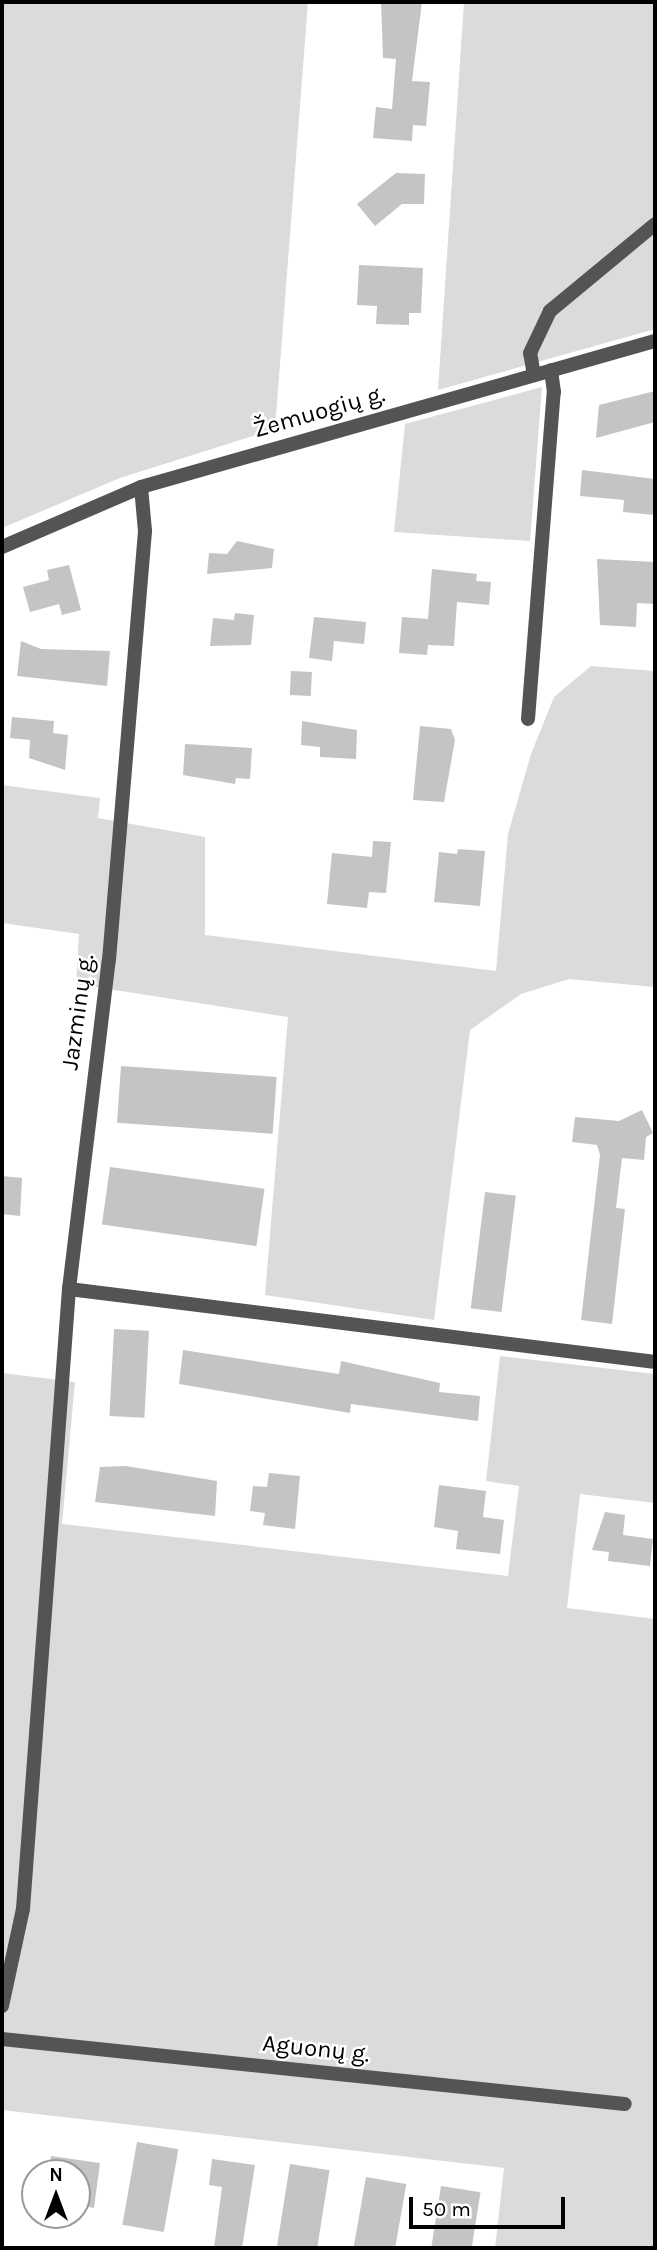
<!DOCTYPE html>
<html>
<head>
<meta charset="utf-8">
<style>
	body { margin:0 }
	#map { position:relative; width:657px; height:2250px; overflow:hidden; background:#fff; font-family:Karla,sans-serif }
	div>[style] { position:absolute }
	.green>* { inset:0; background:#dbdbdb }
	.building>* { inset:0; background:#c4c4c4; transform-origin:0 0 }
	.minor>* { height:14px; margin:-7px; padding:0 7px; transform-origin:7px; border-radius:7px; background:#545454 }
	span { translate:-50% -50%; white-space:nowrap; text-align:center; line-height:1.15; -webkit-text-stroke:5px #fff; paint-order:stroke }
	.street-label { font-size:24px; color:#000 }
	.frame { position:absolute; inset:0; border:4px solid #000; pointer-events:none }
	.north { position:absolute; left:21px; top:2159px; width:70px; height:70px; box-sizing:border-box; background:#fff; border:2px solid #999; border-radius:50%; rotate:0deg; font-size:19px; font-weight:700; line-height:28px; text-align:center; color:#000 }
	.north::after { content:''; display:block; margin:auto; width:24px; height:32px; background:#000; clip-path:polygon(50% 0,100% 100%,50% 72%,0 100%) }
	.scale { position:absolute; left:409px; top:2197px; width:156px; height:32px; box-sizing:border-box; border:4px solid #000; border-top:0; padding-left:9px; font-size:21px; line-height:24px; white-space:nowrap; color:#000; -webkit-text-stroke:5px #fff; paint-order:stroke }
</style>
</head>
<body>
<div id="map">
	<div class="green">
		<i style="clip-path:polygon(2px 2px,308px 2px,275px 429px,120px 478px,2px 528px)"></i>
		<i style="clip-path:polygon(464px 2px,655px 2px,655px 329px,438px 390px)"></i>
		<i style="clip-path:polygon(542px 387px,530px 541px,394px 532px,405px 424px)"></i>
		<i style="clip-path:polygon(591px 666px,655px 671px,655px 987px,569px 979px,521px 994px,470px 1030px,434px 1320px,265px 1295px,288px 1017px,76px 984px,79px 934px,2px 923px,2px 785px,100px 798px,98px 818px,205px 837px,205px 935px,496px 971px,508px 834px,531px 754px,554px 697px)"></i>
		<i style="clip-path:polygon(500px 1356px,655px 1374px,655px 1503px,580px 1494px,567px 1608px,655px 1619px,655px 2248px,495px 2248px,504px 2168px,2px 2110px,2px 1373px,75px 1382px,62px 1524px,508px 1576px,519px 1486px,486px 1481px)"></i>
	</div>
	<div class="building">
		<i style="clip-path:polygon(381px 2px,422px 2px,412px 81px,430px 82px,426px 126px,413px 125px,412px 141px,373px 138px,376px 107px,392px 109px,396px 59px,383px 58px)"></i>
		<i style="clip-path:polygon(396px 173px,425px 174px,424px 204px,402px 204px,375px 226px,357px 204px)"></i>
		<i style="clip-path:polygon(359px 265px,423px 268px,421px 313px,409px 313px,409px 325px,376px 324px,377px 306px,357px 305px)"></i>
		<i style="clip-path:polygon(655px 391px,655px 422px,596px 438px,599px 405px)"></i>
		<i style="clip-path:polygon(582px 470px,655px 479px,655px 515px,623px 512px,624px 500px,580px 496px)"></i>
		<i style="clip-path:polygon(237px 541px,274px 549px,272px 568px,207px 574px,209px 553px,227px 554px)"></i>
		<i style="clip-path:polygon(597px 559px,655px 562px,655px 604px,637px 603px,636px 627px,600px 625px)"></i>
		<i style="clip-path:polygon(69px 565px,81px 610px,62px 615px,59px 604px,30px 612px,23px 587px,49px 580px,47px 570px)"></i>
		<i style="clip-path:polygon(432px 569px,477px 574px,476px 581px,491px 582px,489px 605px,457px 602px,454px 646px,428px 645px,427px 655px,399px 653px,402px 617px,428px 619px)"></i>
		<i style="clip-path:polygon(235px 613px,254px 615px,251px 645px,210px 646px,213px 618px,234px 620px)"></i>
		<i style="clip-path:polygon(314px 617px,366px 622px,364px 644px,334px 641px,332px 661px,309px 658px)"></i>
		<i style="clip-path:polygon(21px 641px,41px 649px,110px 651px,107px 686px,17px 676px)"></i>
		<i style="left:291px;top:671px;width:21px;height:24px;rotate:3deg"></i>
		<i style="clip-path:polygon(12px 717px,54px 721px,53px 733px,68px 735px,65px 770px,29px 758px,30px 740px,10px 738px)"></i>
		<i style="clip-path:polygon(302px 721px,357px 730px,356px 759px,320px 757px,320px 747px,301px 745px)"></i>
		<i style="clip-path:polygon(420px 726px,451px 729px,455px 740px,444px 802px,413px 800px)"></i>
		<i style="clip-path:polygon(185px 744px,252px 748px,250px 779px,236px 778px,235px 784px,183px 775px)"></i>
		<i style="clip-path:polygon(373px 841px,391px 842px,386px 893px,369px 892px,367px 908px,327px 904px,332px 853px,372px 857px)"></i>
		<i style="clip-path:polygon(458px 849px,485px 851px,480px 906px,434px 902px,439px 852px,457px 854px)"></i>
		<i style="left:121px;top:1066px;width:156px;height:57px;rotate:4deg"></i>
		<i style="clip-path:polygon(642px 1110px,653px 1133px,646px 1137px,644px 1160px,622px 1158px,616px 1208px,625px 1209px,612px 1324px,581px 1320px,600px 1155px,597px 1145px,572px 1142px,575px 1117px,619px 1121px)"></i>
		<i style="left:110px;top:1167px;width:156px;height:58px;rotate:8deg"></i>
		<i style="clip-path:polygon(2px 1176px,22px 1178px,20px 1216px,2px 1214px)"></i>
		<i style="left:485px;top:1192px;width:31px;height:117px;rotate:7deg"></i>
		<i style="left:114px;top:1329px;width:35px;height:87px;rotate:3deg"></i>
		<i style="clip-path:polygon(183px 1350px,339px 1374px,341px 1361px,440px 1383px,439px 1392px,480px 1396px,478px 1421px,351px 1404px,350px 1413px,179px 1384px)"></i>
		<i style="clip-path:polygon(126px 1466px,217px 1481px,215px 1516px,95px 1502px,100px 1467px)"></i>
		<i style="clip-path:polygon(269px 1473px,300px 1476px,295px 1529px,263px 1525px,265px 1513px,250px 1511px,253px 1486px,267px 1487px)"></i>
		<i style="clip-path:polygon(439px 1485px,486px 1491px,483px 1517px,504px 1520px,500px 1554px,456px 1549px,458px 1531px,434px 1527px)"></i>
		<i style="clip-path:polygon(605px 1512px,625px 1515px,623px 1535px,653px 1539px,650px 1566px,608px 1561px,609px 1552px,592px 1550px)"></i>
		<i style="left:137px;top:2142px;width:42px;height:84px;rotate:10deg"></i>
		<i style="clip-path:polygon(51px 2156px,100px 2163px,94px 2208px,77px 2205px,77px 2173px,48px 2173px)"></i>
		<i style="clip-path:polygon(212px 2159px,255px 2165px,242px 2248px,214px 2248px,222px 2187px,209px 2185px)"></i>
		<i style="left:290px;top:2164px;width:40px;height:83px;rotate:9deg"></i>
		<i style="left:366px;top:2177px;width:41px;height:72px;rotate:10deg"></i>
		<i style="left:441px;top:2186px;width:40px;height:63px;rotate:9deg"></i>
	</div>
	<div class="minor">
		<i style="left:534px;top:375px;width:22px;rotate:-100deg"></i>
		<i style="left:530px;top:353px;width:47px;rotate:-64.5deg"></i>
		<i style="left:550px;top:311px;width:136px;rotate:-39.6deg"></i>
		<i style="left:2px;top:547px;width:151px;rotate:-23.3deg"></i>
		<i style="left:141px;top:487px;width:534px;rotate:-15.86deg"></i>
		<i style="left:528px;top:719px;width:328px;rotate:-85.5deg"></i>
		<i style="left:554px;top:392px;width:22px;rotate:-98deg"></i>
		<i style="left:69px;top:1289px;width:591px;rotate:7.1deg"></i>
		<i style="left:2px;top:2006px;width:99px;rotate:-77.8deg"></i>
		<i style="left:23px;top:1909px;width:622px;rotate:-85.76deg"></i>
		<i style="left:69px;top:1289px;width:331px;rotate:-83.1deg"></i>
		<i style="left:109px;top:960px;width:431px;rotate:-85.2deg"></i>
		<i style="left:145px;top:531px;width:44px;rotate:-95.2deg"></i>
		<i style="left:2px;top:2039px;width:626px;rotate:5.96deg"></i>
	</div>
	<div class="street-label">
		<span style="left:319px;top:412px;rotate:-16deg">Žemuogių g.</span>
		<span style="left:78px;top:1012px;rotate:-82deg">Jazminų g.</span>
		<span style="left:316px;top:2049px;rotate:6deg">Aguonų g.</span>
	</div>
	<div class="frame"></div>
	<div class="north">N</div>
	<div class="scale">50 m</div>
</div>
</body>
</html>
